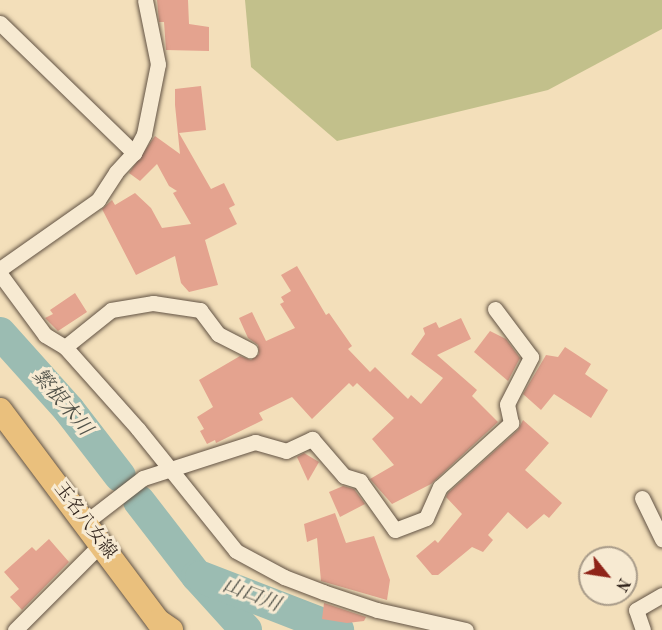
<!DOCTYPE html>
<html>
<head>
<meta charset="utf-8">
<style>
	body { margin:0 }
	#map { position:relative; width:662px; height:630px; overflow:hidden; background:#f3dfba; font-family:"Old Standard TT","Noto Serif JP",serif }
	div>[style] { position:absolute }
	.green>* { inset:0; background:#c2c08b }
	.river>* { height:32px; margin:-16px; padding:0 16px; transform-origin:16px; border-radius:16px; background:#9bbcb2 }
	.building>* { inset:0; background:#e4a38f }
	.roads { filter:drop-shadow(0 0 2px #625344) drop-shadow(0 0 2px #625344) }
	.street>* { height:15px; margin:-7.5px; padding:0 7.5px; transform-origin:7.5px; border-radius:7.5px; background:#f7ead2 }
	.primary>* { height:24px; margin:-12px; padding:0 12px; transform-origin:12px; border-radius:12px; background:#eac07d }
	span { translate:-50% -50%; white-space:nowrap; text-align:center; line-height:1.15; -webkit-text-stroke:6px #f7ead2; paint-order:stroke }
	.street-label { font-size:18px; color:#31241c }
	.water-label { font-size:20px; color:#515249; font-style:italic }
	.north { position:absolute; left:578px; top:546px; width:60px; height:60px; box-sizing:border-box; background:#f7ead2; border:2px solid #a89b89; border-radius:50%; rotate:120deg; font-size:16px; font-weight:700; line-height:24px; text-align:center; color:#31241c }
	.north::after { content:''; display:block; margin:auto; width:21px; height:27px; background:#8f2418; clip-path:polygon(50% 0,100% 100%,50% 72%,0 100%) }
</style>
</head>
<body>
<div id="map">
	<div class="green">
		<i style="clip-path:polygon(245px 0,662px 0,662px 29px,548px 90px,337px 141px,251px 67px)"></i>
	</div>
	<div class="river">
		<i style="left:0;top:333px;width:103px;rotate:48.1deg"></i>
		<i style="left:69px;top:410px;width:83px;rotate:52.3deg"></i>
		<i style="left:139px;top:501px;width:95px;rotate:52.3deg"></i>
		<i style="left:197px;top:576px;width:73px;rotate:47.8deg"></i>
		<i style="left:201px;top:577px;width:147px;rotate:21.1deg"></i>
	</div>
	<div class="building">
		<i style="clip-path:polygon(157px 0,188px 0,189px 24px,209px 27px,209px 51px,166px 50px,164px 22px,159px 22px)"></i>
		<i style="clip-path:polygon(201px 86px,206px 130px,179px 133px,211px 189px,224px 183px,235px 205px,229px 208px,237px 224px,205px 240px,218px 285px,189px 292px,181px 283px,175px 256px,136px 275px,102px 209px,112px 200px,115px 205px,135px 193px,151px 208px,162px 228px,191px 224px,173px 193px,177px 191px,169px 186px,157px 164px,140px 181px,129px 173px,155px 136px,180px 154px,175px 105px,175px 89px)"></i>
		<i style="clip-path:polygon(297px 266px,326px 315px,329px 313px,352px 346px,348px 349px,370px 372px,375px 367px,408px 399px,411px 395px,421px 404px,443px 378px,411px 354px,425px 334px,423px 328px,436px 322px,439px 328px,461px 318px,471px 339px,437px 355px,477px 390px,472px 396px,498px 422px,431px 484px,392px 504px,370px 479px,394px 465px,372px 439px,394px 418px,357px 383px,353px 387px,349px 383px,312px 419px,292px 397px,259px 413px,263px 420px,216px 443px,215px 440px,207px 444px,200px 431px,204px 429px,197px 417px,213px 407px,199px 380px,240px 356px,251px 360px,259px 354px,258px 345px,248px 338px,239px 318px,252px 312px,266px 341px,295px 328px,280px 304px,284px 302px,281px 297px,291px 291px,281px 275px)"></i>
		<i style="clip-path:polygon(75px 293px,87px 312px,58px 331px,45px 318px,53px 314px,50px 310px)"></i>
		<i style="clip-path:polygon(490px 331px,506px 339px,520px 358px,508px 381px,474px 352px)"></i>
		<i style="clip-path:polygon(565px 347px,591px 364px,585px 374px,608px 390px,591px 418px,554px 394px,541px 410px,523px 394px,546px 355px,558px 357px)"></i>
		<i style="clip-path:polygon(523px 420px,549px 443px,525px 470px,562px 503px,549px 518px,544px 514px,527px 529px,508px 512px,488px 535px,493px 540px,483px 552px,472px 547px,438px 575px,432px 575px,416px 556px,435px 540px,438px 543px,462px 514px,446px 497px,448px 493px,518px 430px)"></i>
		<i style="clip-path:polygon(304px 453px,319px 462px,308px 481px,297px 457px)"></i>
		<i style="clip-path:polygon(343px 486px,354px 489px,365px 504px,340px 517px,329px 492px)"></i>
		<i style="clip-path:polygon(335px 513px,346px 543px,374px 536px,390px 580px,387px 600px,321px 581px,317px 538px,307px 542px,304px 524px)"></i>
		<i style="clip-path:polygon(49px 539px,69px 562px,22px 610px,10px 597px,19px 589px,4px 572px,32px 547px,36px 551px)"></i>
		<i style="clip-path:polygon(324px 603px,366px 617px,364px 621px,347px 623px,322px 619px)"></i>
	</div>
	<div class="roads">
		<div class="street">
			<i style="left:0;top:23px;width:187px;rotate:44.1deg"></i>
			<i style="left:0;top:269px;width:120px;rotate:-35.1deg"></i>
			<i style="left:98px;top:200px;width:33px;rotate:-57deg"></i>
			<i style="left:116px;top:172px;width:26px;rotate:-47deg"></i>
			<i style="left:134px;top:153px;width:21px;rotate:-62deg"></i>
			<i style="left:144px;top:134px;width:71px;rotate:-78.7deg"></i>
			<i style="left:158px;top:64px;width:65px;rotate:-101.5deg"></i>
			<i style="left:0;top:274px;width:76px;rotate:53.6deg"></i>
			<i style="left:45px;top:335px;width:23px;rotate:31deg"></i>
			<i style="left:65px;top:347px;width:110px;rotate:48.3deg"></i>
			<i style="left:138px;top:429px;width:156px;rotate:51.2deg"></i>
			<i style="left:236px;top:551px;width:55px;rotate:28.4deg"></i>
			<i style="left:284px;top:577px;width:42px;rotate:21deg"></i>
			<i style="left:323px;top:592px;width:57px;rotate:18.4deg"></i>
			<i style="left:377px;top:610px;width:91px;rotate:12.7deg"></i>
			<i style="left:65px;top:347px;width:59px;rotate:-38.8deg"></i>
			<i style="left:111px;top:310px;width:43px;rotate:-9.5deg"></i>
			<i style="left:153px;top:303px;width:48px;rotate:8.5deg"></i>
			<i style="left:200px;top:310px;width:30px;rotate:53deg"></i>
			<i style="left:218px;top:334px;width:36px;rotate:27deg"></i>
			<i style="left:642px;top:498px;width:46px;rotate:64deg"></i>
			<i style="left:86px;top:522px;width:72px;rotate:-37.7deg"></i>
			<i style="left:143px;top:478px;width:118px;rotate:-17.8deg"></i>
			<i style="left:255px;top:442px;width:32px;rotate:16deg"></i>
			<i style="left:286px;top:451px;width:29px;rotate:-25deg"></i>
			<i style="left:312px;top:439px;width:49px;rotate:49.1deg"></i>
			<i style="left:344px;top:476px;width:17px;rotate:17deg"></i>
			<i style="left:360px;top:481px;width:60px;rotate:54.5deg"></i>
			<i style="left:395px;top:530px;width:33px;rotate:-21deg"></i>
			<i style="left:426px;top:518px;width:34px;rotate:-66deg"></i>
			<i style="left:440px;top:487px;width:96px;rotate:-42deg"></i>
			<i style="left:511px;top:423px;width:19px;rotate:-102deg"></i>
			<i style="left:507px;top:404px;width:53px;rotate:-62.9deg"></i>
			<i style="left:531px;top:357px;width:60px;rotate:-126.9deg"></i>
			<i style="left:15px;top:630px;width:123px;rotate:-45deg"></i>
			<i style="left:643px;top:630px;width:21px;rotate:-109deg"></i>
			<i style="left:636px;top:610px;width:30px;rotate:-30deg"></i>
		</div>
		<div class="primary">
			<i style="left:0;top:410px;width:264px;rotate:53.2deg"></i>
			<i style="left:158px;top:621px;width:16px;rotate:35deg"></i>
		</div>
	</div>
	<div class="street-label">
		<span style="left:85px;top:521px;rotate:53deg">玉名八女線</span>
	</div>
	<div class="water-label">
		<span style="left:61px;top:403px;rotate:50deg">繁根木川</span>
		<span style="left:251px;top:596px;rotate:21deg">山口川</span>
	</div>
	<div class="north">N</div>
</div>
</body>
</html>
